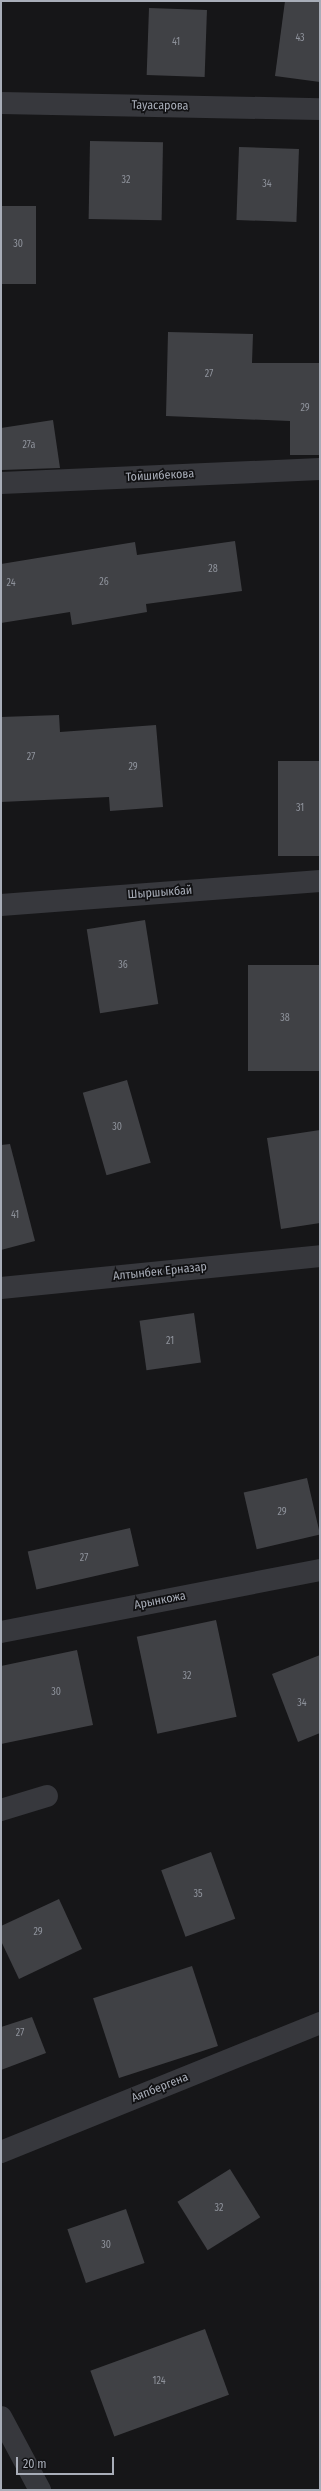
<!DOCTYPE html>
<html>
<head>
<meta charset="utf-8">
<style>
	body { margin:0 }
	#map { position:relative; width:321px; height:2491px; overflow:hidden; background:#161618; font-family:"Fira Sans Condensed",sans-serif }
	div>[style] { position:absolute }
	.building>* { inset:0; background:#404145; transform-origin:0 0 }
	.minor>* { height:22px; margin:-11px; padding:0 11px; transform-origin:11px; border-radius:11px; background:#37383d }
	span { translate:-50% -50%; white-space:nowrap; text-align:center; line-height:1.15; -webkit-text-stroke:3.5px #111113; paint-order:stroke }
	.number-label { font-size:10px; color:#8e929b }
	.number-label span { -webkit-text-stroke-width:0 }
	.street-label { font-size:12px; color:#a8adb8 }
	.frame { position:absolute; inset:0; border:2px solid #a8adb8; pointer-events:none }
	.scale { position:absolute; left:16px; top:2457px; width:98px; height:18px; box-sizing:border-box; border:2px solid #a8adb8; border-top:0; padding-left:5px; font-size:12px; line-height:14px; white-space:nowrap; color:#a8adb8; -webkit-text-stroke:3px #111113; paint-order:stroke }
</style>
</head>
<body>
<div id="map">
	<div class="building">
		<i style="clip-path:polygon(285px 1px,320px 1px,320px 82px,275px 76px)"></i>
		<i style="left:149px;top:8px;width:58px;height:67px;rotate:2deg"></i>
		<i style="left:90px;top:141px;width:73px;height:78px;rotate:1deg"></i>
		<i style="left:239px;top:147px;width:60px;height:73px;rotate:2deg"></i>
		<i style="left:1px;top:206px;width:35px;height:78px"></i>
		<i style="clip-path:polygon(168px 332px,253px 334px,252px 363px,320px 363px,320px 455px,290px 455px,290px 421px,166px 416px)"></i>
		<i style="clip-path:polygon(53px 420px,60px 468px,2px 470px,1px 428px)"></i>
		<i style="clip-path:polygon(235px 541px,242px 591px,146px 604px,147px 612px,72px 625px,70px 612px,1px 623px,1px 564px,135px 542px,137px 555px)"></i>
		<i style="clip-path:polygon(59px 715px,60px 732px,156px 725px,163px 807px,110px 811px,109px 797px,1px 802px,1px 717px)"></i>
		<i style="left:320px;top:761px;width:95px;height:42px;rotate:90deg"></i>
		<i style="left:145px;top:920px;width:85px;height:59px;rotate:81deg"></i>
		<i style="left:320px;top:965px;width:106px;height:72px;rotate:90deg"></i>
		<i style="left:127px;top:1080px;width:86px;height:46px;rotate:74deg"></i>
		<i style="clip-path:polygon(320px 1130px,320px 1223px,281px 1229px,267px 1138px)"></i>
		<i style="clip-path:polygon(10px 1144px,35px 1241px,1px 1250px,1px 1145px)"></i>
		<i style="left:194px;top:1313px;width:50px;height:55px;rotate:82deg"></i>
		<i style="left:307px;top:1478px;width:58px;height:65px;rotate:77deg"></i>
		<i style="left:130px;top:1528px;width:39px;height:105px;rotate:77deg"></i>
		<i style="left:216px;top:1620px;width:99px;height:81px;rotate:78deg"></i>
		<i style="clip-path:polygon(77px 1650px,93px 1725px,1px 1744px,1px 1666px)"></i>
		<i style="clip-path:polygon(320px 1655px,320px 1733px,298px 1742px,272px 1674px)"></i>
		<i style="left:211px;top:1852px;width:71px;height:53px;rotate:70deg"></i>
		<i style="clip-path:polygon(59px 1899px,82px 1949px,19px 1979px,1px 1941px,1px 1926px)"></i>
		<i style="left:192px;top:1966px;width:84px;height:104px;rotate:72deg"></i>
		<i style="clip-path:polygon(32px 2017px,46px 2053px,1px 2070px,1px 2027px)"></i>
		<i style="left:230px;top:2169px;width:57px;height:62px;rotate:58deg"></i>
		<i style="left:126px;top:2209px;width:57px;height:62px;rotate:71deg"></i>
		<i style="left:205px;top:2329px;width:70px;height:122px;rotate:70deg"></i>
	</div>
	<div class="minor">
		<i style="left:1px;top:103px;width:319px;rotate:1.1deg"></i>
		<i style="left:1px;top:483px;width:319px;rotate:-2.5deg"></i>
		<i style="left:1px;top:905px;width:320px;rotate:-4.3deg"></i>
		<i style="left:1px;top:1288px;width:321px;rotate:-5.7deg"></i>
		<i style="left:1px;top:1632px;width:325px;rotate:-11deg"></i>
		<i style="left:1px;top:1810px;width:48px;rotate:-16.9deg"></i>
		<i style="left:1px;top:2152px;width:344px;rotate:-22deg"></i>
		<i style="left:1px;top:2417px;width:83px;rotate:61.9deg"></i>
	</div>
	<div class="number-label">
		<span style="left:300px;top:39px">43</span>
		<span style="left:176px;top:43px">41</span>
		<span style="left:126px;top:181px">32</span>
		<span style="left:267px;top:185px">34</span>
		<span style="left:18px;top:245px">30</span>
		<span style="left:209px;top:375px">27</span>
		<span style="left:305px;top:409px">29</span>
		<span style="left:29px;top:446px">27а</span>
		<span style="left:213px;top:570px">28</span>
		<span style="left:104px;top:583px">26</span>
		<span style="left:11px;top:584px">24</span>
		<span style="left:31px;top:758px">27</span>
		<span style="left:133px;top:768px">29</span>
		<span style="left:300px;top:809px">31</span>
		<span style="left:123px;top:966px">36</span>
		<span style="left:285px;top:1019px">38</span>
		<span style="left:117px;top:1128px">30</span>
		<span style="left:15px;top:1216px">41</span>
		<span style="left:170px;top:1342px">21</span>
		<span style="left:282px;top:1513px">29</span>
		<span style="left:84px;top:1559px">27</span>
		<span style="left:187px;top:1677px">32</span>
		<span style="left:56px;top:1693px">30</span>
		<span style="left:302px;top:1704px">34</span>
		<span style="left:198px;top:1895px">35</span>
		<span style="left:38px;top:1933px">29</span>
		<span style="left:20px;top:2034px">27</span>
		<span style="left:219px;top:2209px">32</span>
		<span style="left:106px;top:2246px">30</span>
		<span style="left:159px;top:2382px">124</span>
	</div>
	<div class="street-label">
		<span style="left:160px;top:106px;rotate:1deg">Тауасарова</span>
		<span style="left:160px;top:476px;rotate:-3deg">Тойшибекова</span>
		<span style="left:160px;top:893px;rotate:-4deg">Шыршыкбай</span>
		<span style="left:160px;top:1272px;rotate:-6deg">Алтынбек Ерназар</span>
		<span style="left:160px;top:1601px;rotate:-11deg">Арынкожа</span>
		<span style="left:160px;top:2088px;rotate:-22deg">Аяпбергена</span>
	</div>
	<div class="frame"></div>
	<div class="scale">20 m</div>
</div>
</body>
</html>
